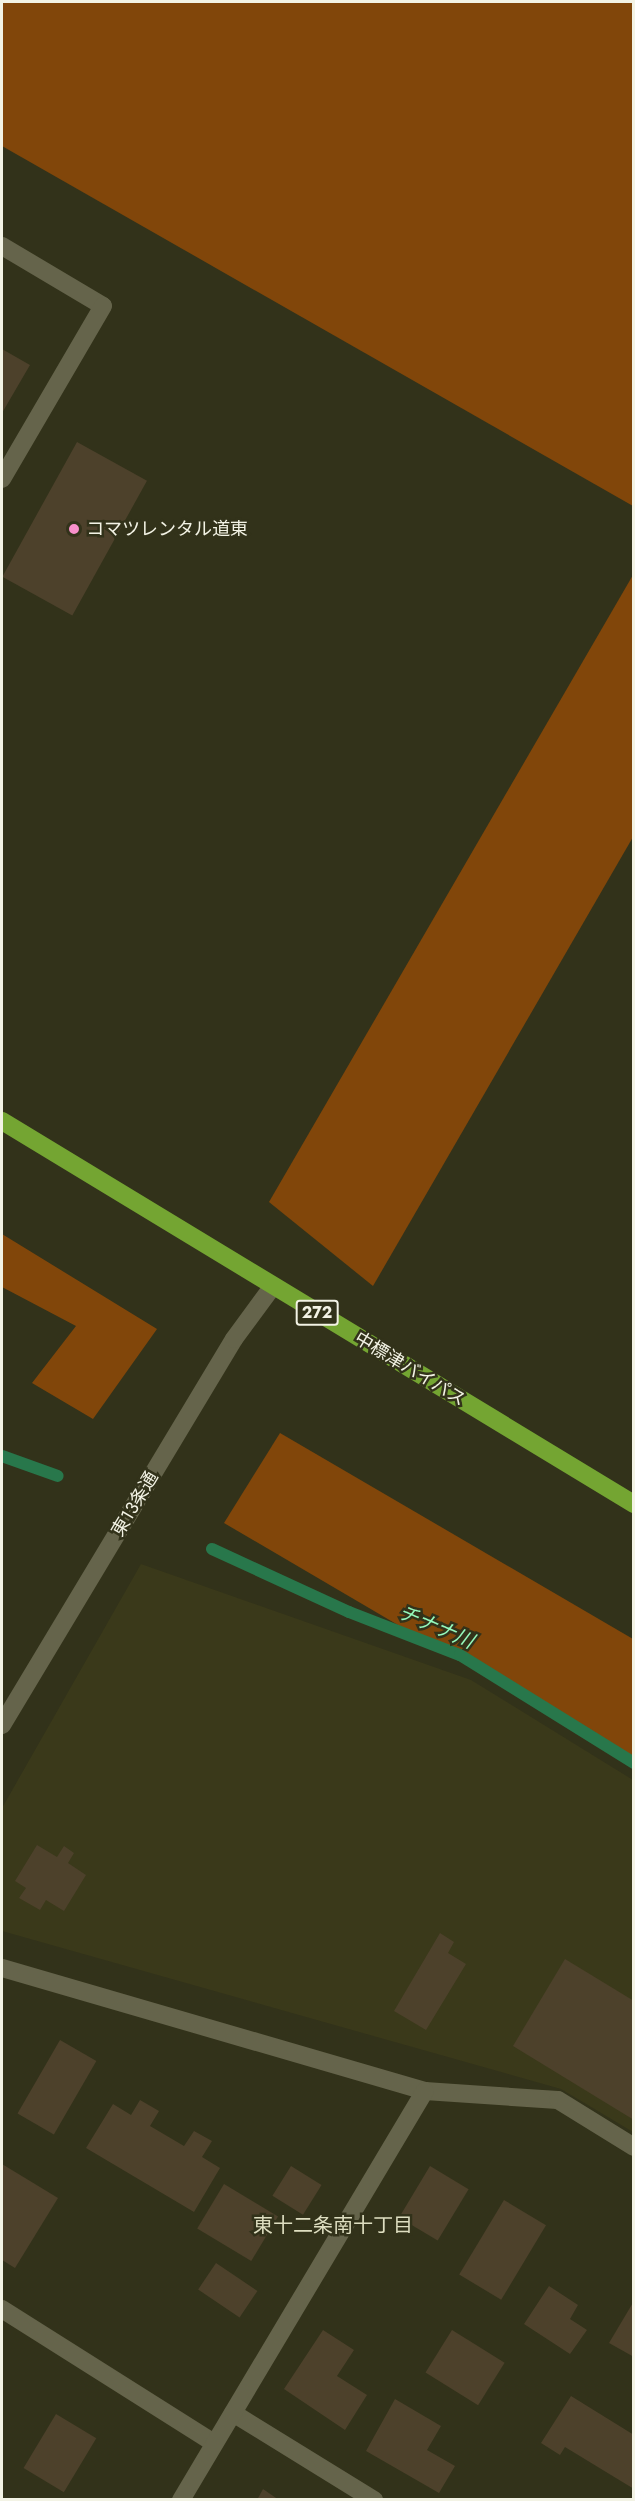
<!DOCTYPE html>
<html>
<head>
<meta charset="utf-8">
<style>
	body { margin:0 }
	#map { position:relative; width:635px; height:2501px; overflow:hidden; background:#32321a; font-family:Jost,"Noto Sans JP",sans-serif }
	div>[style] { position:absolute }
	.built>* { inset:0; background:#3a391a }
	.forest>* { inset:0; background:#81460a }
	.stream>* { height:12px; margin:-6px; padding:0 6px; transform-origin:6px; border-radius:6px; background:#28774b }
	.building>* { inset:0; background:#4d412b; transform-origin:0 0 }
	.service>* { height:18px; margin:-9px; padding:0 9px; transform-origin:9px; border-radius:9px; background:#65644b }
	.minor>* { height:18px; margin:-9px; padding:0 9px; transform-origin:9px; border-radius:9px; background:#65644b }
	.trunk>* { height:18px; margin:-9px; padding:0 9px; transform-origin:9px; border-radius:9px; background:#74a532 }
	.dots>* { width:16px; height:16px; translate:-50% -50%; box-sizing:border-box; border:3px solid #32321a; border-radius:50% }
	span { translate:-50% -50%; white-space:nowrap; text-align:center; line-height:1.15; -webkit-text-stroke:5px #32321a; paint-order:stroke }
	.shield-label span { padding:2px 4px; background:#32321a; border:2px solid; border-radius:4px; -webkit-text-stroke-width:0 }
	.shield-label { font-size:16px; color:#f3f3e5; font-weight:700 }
	.poi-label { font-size:18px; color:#f3f3e5 }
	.left { translate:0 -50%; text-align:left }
	.street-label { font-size:18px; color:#f3f3e5 }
	.water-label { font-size:20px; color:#96fabc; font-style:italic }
	.neighbourhood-label { font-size:20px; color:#dedec1 }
	.frame { position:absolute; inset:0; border:3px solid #f3f3e5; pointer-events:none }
</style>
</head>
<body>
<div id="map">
	<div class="built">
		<i style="clip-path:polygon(141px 1564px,471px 1680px,633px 1780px,633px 2132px,561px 2089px,2px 1931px,2px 1808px)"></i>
	</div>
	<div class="forest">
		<i style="clip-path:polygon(2px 2px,633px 2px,633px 506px,2px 146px)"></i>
		<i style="clip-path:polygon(633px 575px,633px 837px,373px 1286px,269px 1202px)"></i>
		<i style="clip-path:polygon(2px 1234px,157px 1329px,93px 1419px,32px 1383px,76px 1326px,2px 1287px)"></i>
		<i style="clip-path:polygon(280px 1433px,633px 1639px,633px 1763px,224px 1523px)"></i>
	</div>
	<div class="stream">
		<i style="left:2px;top:1456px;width:59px;rotate:19.7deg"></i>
		<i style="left:212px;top:1549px;width:151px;rotate:24.7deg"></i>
		<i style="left:349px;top:1612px;width:119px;rotate:21.2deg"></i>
		<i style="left:460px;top:1655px;width:205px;rotate:31.8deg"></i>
	</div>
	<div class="building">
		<i style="clip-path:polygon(2px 349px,30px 365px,2px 413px)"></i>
		<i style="left:77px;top:442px;width:80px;height:154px;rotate:29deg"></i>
		<i style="clip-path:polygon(37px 1845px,57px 1857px,64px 1846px,74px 1853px,68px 1863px,86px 1875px,64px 1911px,46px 1900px,40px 1910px,19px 1898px,26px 1888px,15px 1881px)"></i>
		<i style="clip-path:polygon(440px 1933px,454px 1942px,448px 1953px,466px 1964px,426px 2030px,394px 2011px)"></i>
		<i style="clip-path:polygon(565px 1959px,634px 2001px,634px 2120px,513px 2046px)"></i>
		<i style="left:60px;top:2040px;width:42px;height:85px;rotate:30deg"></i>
		<i style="clip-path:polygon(140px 2100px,159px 2111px,150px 2126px,184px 2146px,194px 2131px,212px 2141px,202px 2157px,220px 2168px,194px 2212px,86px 2148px,113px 2104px,131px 2115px)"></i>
		<i style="clip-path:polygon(2px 2164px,58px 2198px,15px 2268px,2px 2260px)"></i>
		<i style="left:291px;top:2166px;width:36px;height:35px;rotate:32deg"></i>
		<i style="left:430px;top:2166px;width:45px;height:60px;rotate:31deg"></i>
		<i style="left:224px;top:2184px;width:63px;height:52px;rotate:31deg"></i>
		<i style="left:504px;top:2200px;width:49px;height:87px;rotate:31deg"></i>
		<i style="left:216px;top:2263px;width:50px;height:32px;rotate:34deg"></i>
		<i style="clip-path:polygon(549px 2286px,578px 2305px,570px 2319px,587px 2330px,570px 2354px,524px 2324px)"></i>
		<i style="clip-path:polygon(634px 2301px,634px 2357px,609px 2343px)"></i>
		<i style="clip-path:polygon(323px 2330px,354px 2350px,337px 2376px,367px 2395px,345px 2430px,284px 2389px)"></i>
		<i style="left:452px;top:2330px;width:62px;height:50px;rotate:32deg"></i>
		<i style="clip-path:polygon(571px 2396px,634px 2435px,634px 2489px,565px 2447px,560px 2455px,541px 2443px)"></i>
		<i style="clip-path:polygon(395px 2399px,441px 2426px,427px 2450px,455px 2466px,439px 2493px,366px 2451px)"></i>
		<i style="left:56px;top:2414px;width:47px;height:63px;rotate:31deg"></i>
		<i style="clip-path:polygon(263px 2489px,279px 2500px,257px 2500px)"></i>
	</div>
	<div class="service">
		<i style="left:2px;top:246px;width:117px;rotate:30.7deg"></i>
		<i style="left:103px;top:306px;width:200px;rotate:120.3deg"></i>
		<i style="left:2px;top:2309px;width:251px;rotate:32.3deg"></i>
	</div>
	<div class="minor">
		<i style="left:2px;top:1725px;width:450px;rotate:-59deg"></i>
		<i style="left:234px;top:1339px;width:66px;rotate:-53.7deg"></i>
		<i style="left:2px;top:1968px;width:441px;rotate:16.2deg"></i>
		<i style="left:425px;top:2091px;width:133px;rotate:3.9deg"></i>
		<i style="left:558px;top:2100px;width:89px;rotate:31.7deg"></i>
		<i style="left:233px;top:2413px;width:166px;rotate:31.7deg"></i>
		<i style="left:181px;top:2500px;width:476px;rotate:-59.2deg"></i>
	</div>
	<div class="trunk">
		<i style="left:2px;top:1121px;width:739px;rotate:31.22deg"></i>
	</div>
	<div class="dots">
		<i style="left:74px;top:529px;background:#f890cb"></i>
	</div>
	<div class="shield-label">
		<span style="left:317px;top:1313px">272</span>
	</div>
	<div class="poi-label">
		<span class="left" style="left:86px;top:529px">コマツレンタル道東</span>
	</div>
	<div class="street-label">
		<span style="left:410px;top:1369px;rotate:31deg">中標津バイパス</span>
		<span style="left:135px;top:1504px;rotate:-59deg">東13条通</span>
	</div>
	<div class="water-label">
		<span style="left:436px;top:1627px;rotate:23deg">チナナ川</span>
	</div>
	<div class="neighbourhood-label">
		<span style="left:333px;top:2225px">東十二条南十丁目</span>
	</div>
	<div class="frame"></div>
</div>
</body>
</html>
